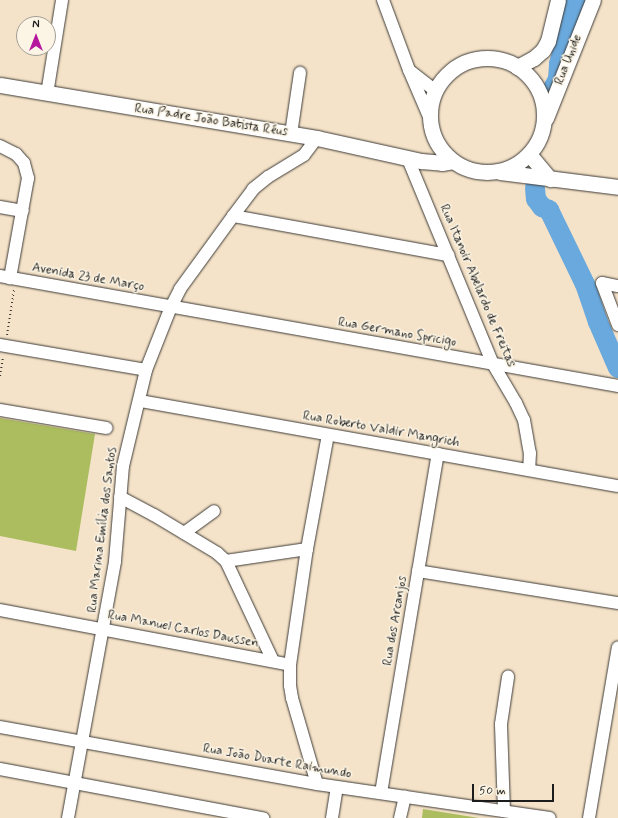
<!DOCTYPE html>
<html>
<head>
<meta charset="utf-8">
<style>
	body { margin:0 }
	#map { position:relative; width:618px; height:818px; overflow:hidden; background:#f5e3c9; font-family:Mynerve,sans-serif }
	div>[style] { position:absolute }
	.green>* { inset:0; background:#acbd60 }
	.river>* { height:20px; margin:-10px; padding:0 10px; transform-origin:10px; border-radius:10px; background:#6aa9dd }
	.path>* { height:2px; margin-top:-1px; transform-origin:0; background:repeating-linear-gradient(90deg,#3d3a36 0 1px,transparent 0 4px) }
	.roads { filter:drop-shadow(0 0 1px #3d3a36) drop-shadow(0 0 1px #3d3a36) }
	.minor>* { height:12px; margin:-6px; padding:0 6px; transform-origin:6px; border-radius:6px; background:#fff }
	.major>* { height:15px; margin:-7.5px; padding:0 7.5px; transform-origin:7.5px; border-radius:7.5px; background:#fff }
	.major>.ring { margin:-7.5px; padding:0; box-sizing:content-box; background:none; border:15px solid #fff; border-radius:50% }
	span { translate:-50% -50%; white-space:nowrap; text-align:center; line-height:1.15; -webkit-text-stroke:3px #fcf5e5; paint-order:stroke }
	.street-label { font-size:13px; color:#1c1c1c }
	.north { position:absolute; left:16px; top:16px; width:40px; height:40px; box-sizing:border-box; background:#fcf5e5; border:1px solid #a29e95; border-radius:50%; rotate:0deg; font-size:11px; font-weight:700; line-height:16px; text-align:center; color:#1c1c1c }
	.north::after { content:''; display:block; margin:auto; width:14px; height:18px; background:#b5179e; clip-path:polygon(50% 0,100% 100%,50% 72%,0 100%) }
	.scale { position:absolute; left:472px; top:784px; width:82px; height:18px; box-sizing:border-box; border:2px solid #1c1c1c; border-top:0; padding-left:5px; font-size:12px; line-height:14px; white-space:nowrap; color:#1c1c1c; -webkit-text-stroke:3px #fcf5e5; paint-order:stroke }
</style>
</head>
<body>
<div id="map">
	<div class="green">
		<i style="clip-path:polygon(0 418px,95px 434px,76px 551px,0 536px)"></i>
		<i style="clip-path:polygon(423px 809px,479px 818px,422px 818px)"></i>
	</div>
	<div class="river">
		<i style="left:552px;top:90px;width:13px;rotate:-61deg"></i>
		<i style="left:558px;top:79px;width:15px;rotate:-86deg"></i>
		<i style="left:559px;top:64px;width:66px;rotate:-75.1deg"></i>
		<i style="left:535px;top:188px;width:11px;rotate:85deg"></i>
		<i style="left:536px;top:199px;width:10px;rotate:53deg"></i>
		<i style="left:542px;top:207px;width:8px;rotate:23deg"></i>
		<i style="left:549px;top:210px;width:82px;rotate:64.1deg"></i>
		<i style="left:585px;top:284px;width:40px;rotate:71.1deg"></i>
		<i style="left:598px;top:322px;width:50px;rotate:66.5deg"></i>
	</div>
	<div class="path">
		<i style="left:7px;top:335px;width:46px;rotate:-81.2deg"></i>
		<i style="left:0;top:376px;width:20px;rotate:-81deg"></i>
	</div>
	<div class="roads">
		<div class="minor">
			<i style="left:383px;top:0;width:75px;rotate:69.6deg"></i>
			<i style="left:409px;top:70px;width:53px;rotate:66.8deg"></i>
			<i style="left:410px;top:71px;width:33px;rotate:38deg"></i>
			<i style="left:47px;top:94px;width:95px;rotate:-80.9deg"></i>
			<i style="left:291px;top:134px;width:62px;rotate:-81.6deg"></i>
			<i style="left:0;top:146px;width:18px;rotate:27deg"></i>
			<i style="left:16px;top:154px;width:12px;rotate:48deg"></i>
			<i style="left:24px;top:163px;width:16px;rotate:75deg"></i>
			<i style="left:28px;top:178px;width:102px;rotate:100.2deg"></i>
			<i style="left:408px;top:159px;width:222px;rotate:67.5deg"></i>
			<i style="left:493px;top:364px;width:45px;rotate:59.5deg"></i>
			<i style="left:516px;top:403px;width:19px;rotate:65deg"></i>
			<i style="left:524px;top:420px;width:34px;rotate:80deg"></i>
			<i style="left:530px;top:453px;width:17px;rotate:93deg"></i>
			<i style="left:0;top:207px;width:23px;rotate:10deg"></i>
			<i style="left:233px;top:216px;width:219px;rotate:10.3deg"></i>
			<i style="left:0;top:276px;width:628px;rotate:10.09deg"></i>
			<i style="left:602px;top:283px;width:45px;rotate:69.1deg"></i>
			<i style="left:602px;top:283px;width:16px;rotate:11deg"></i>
			<i style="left:0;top:345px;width:148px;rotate:9.7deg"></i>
			<i style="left:140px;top:401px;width:485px;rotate:10.1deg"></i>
			<i style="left:0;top:410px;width:108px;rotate:9.6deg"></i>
			<i style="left:120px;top:497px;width:38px;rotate:28deg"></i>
			<i style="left:154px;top:515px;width:74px;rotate:31.1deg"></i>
			<i style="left:217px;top:553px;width:12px;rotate:42deg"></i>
			<i style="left:226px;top:561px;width:110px;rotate:64.8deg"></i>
			<i style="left:184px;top:533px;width:37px;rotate:-36deg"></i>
			<i style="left:226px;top:561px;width:82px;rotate:-8.4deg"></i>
			<i style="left:418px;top:571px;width:203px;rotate:9.1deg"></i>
			<i style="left:0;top:610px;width:295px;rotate:10.7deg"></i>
			<i style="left:0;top:727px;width:322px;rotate:10.2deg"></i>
			<i style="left:317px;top:784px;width:235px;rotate:8.3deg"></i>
			<i style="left:0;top:769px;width:268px;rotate:10.6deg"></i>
			<i style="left:317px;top:784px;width:90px;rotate:-106.2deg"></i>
			<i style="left:292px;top:698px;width:12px;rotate:-99deg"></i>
			<i style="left:290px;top:686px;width:21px;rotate:-90deg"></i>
			<i style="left:290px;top:665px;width:117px;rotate:-81.7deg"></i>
			<i style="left:307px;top:549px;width:116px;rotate:-79.6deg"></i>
			<i style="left:381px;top:793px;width:344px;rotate:-80.5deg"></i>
			<i style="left:504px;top:811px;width:87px;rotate:-92deg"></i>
			<i style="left:501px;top:724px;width:48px;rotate:-81.5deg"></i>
			<i style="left:68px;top:818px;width:261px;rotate:-79.6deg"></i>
			<i style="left:115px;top:561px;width:95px;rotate:-85.2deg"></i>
			<i style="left:123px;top:466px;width:99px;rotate:-76.5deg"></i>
			<i style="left:146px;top:370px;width:68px;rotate:-68.4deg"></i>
			<i style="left:171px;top:307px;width:20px;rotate:-63deg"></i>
			<i style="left:180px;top:289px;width:90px;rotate:-54deg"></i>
			<i style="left:233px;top:216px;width:34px;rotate:-53deg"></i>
			<i style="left:253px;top:189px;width:19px;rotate:-39deg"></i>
			<i style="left:268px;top:177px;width:42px;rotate:-31.4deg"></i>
			<i style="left:304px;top:155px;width:21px;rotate:-53deg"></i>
			<i style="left:332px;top:818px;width:31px;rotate:-81deg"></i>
			<i style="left:400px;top:818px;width:22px;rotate:-77deg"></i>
			<i style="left:589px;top:818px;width:173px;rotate:-80.4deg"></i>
		</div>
		<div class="major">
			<i class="ring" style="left:430px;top:58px;width:99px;height:99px"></i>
			<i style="left:517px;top:67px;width:19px;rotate:-28deg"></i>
			<i style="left:534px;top:58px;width:12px;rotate:-42deg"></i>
			<i style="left:543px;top:50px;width:10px;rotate:-61deg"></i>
			<i style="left:548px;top:41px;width:42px;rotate:-76.3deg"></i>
			<i style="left:0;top:85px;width:321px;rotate:9.5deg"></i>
			<i style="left:317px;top:138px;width:107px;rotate:12.5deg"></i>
			<i style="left:421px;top:161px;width:21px;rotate:5deg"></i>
			<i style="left:442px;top:163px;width:11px;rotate:-10deg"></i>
			<i style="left:546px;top:118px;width:127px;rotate:-68.3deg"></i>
			<i style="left:529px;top:154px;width:33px;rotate:50deg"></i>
			<i style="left:500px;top:172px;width:119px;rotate:7.2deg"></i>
		</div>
	</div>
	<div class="street-label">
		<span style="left:569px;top:60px;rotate:-68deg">Rua Unide</span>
		<span style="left:211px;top:121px;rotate:9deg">Rua Padre João Batista Réus</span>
		<span style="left:88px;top:278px;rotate:10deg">Avenida 23 de Março</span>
		<span style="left:477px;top:286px;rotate:67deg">Rua Itanoir Abelardo de Freitas</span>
		<span style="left:397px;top:333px;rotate:10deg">Rua Germano Spricigo</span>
		<span style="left:381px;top:430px;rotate:10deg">Rua Roberto Valdir Mangrich</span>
		<span style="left:103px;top:530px;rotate:-83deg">Rua Marina Emília dos Santos</span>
		<span style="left:396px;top:621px;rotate:-80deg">Rua dos Arcanjos</span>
		<span style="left:183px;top:630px;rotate:11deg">Rua Manuel Carlos Daussen</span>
		<span style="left:277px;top:762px;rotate:10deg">Rua João Duarte Raimundo</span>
	</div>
	<div class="north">N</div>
	<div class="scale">50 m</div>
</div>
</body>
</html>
